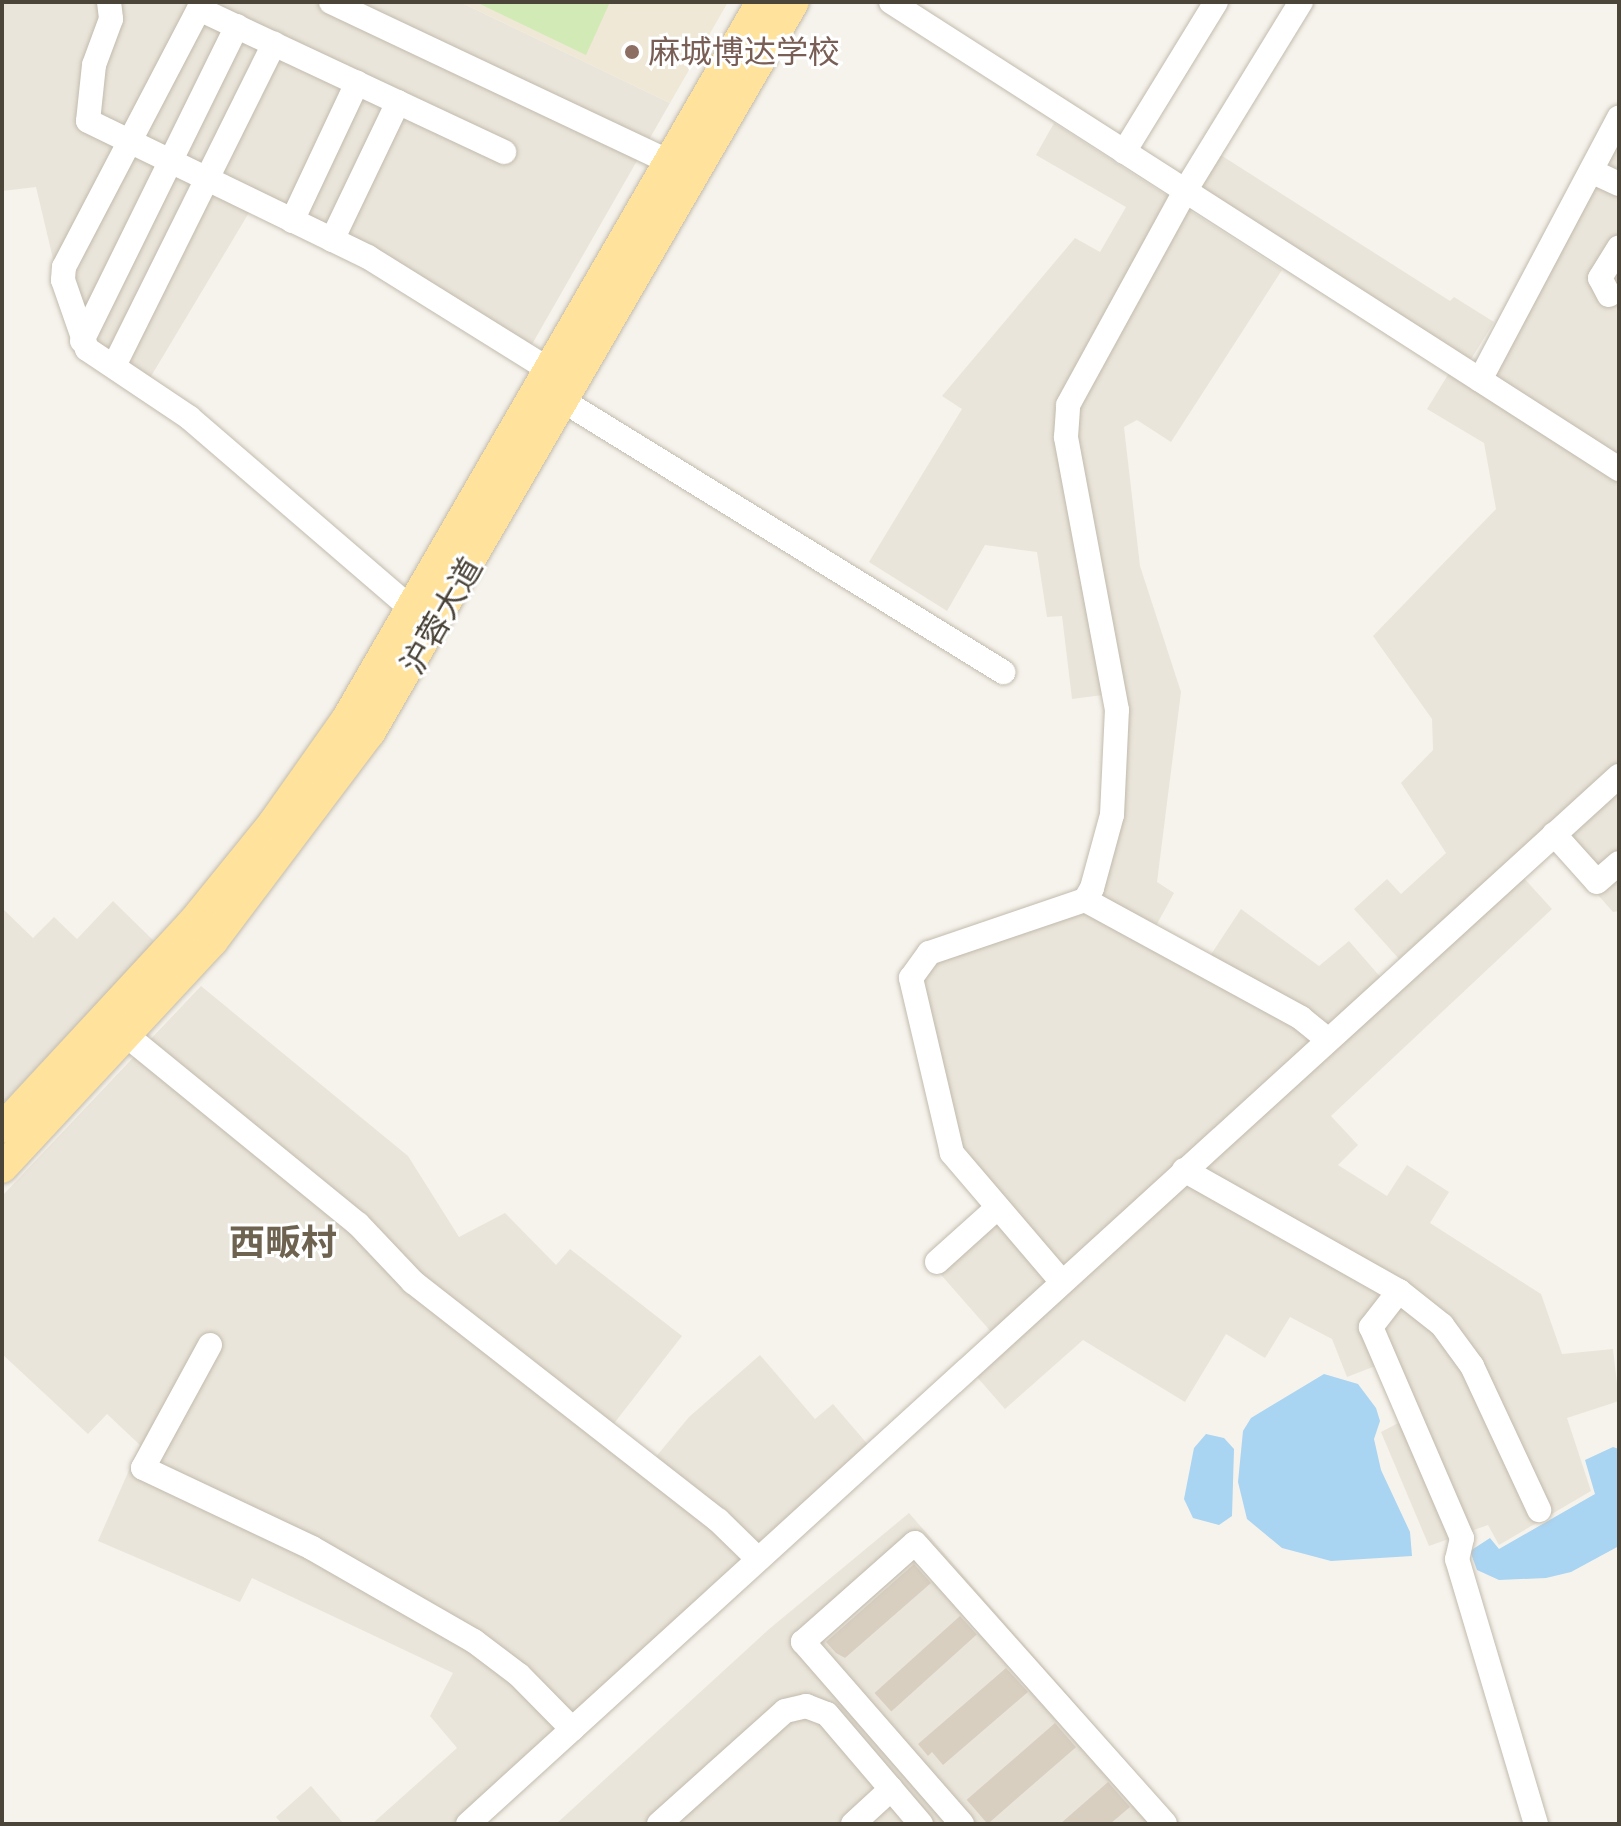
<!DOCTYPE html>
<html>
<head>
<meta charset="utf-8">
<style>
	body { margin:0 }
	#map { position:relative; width:1621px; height:1826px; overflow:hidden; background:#f6f3ec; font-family:Jost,"Noto Sans SC",sans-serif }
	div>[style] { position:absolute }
	.residential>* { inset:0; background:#eae5da }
	.education>* { inset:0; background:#efe8d6 }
	.green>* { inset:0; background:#d2eab5 }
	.water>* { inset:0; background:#a9d4f2 }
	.building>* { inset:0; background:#d8cfc1; transform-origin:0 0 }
	.roads { filter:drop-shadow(0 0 2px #c2bbae) drop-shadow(0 0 2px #c2bbae) }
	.minor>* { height:24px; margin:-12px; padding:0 12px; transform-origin:12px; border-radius:12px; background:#fff }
	.major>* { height:30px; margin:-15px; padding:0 15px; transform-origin:15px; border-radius:15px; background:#ffe39c }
	.dots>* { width:22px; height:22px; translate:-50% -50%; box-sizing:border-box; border:4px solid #fff; border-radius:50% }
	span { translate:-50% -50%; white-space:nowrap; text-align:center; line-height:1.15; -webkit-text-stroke:6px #fff; paint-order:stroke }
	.education-label { font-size:32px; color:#785e54 }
	.left { translate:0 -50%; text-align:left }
	.street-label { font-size:32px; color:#4b4439 }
	.quarter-label { font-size:36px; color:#6e6250; font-weight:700 }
	.frame { position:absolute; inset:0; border:4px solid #4b4439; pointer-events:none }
</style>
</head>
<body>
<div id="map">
	<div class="residential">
		<i style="clip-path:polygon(2px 2px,460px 2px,670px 103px,523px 360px,383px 274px,250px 211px,144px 388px,76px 356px,36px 187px,2px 191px)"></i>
		<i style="clip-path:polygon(1054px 123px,1282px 270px,1171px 442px,1137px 420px,1124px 427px,1140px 566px,1181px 692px,1157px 882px,1174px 893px,1152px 933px,1206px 962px,1241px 909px,1319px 966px,1349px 941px,1390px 988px,1521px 875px,1552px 909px,1331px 1116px,1358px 1145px,1338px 1165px,1387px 1196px,1407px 1165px,1449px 1192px,1430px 1223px,1541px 1294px,1562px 1354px,1613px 1349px,1619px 1401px,1567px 1418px,1591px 1491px,1499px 1545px,1488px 1525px,1429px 1546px,1381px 1432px,1404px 1420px,1378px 1365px,1347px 1377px,1332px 1339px,1290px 1317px,1265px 1358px,1226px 1334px,1185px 1402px,1083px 1340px,1005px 1409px,977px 1377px,1007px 1350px,928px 1260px,989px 1205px,946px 1153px,905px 975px,1081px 895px,1094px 869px,1112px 756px,1103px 695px,1072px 699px,1062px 616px,1047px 617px,1037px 552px,985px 545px,947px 611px,869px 562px,962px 409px,942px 396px,1075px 238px,1100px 252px,1126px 207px,1036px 155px)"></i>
		<i style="clip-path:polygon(1619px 132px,1619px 455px,1490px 378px)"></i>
		<i style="clip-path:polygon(1216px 152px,1450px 301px,1454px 297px,1494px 322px,1468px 364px,1193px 189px)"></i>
		<i style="clip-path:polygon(1449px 373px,1619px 483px,1619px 911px,1613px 912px,1542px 831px,1399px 959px,1354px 909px,1387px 879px,1401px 894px,1446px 853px,1401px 783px,1433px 750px,1432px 719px,1373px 636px,1496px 509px,1484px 443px,1427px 409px)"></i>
		<i style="clip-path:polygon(113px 901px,156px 943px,2px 1104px,2px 908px,33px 938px,54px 917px,77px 939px)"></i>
		<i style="clip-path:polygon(201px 986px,408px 1156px,459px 1237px,505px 1213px,556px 1265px,570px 1249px,682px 1336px,612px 1426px,654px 1459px,689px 1417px,760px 1355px,815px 1419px,833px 1404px,870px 1447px,452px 1824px,372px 1824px,457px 1748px,430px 1716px,453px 1673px,252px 1578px,240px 1602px,98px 1541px,140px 1445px,107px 1414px,88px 1434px,2px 1354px,2px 1196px)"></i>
		<i style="clip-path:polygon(909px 1513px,1181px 1824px,556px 1824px,768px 1630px)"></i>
		<i style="clip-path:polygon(311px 1786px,344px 1824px,282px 1824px,276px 1817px)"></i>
	</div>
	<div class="education">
		<i style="clip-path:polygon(460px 2px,728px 2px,670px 103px)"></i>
	</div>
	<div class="green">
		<i style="clip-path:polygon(476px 2px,610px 2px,586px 55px)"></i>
	</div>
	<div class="water">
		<i style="clip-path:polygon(1324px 1374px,1358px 1384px,1376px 1408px,1380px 1421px,1374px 1439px,1381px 1470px,1410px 1532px,1412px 1556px,1331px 1561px,1282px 1548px,1247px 1519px,1238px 1482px,1243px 1431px,1251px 1418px)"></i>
		<i style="clip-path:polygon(1206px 1434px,1224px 1438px,1234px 1449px,1232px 1516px,1219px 1525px,1193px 1518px,1184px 1499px,1194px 1448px)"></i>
		<i style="clip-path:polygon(1613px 1447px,1619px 1449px,1619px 1546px,1571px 1572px,1546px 1578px,1499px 1580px,1477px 1570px,1470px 1551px,1490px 1538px,1499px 1549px,1595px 1494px,1585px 1460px)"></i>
	</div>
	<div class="building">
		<i style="clip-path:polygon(914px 1564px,931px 1583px,845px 1658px,836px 1653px,826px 1642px)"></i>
		<i style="left:960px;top:1616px;width:25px;height:115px;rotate:48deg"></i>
		<i style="clip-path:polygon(1006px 1668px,1028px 1692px,943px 1765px,932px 1752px,928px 1756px,918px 1744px)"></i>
		<i style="left:1055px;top:1723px;width:32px;height:117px;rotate:49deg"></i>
		<i style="clip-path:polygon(1108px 1782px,1130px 1807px,1110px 1824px,1060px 1824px)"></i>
	</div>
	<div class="roads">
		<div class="minor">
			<i style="left:109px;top:2px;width:17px;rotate:83deg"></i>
			<i style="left:111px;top:19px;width:49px;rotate:110.3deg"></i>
			<i style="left:94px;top:65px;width:56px;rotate:96.1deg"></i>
			<i style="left:88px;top:121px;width:311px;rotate:25.9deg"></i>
			<i style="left:368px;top:257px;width:216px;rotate:31.9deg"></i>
			<i style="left:331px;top:2px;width:374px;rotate:25.3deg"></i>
			<i style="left:891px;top:2px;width:865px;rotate:32.68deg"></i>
			<i style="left:1124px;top:152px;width:176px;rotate:-58.5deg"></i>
			<i style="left:1591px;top:171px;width:31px;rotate:25deg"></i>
			<i style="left:292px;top:221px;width:153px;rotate:-64.8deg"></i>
			<i style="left:332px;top:240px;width:153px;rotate:-64.4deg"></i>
			<i style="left:1609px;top:295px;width:19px;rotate:-118deg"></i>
			<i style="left:1600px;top:278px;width:36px;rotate:-58deg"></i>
			<i style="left:82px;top:341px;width:351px;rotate:-63.8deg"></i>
			<i style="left:114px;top:366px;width:360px;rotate:-63.6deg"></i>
			<i style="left:1480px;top:380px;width:297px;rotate:-62.1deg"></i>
			<i style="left:565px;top:402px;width:515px;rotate:31.65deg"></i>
			<i style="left:414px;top:611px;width:296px;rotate:-139.3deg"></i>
			<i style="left:190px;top:418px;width:124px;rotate:-146.2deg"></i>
			<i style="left:87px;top:349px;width:73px;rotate:-109.2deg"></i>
			<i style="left:63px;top:280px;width:13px;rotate:-86deg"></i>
			<i style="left:64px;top:267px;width:291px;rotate:-62.4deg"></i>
			<i style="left:199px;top:9px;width:337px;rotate:25.1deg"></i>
			<i style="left:1554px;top:834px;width:64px;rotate:48.1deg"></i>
			<i style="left:1597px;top:882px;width:29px;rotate:-41deg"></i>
			<i style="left:1085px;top:900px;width:246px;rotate:28.6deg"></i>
			<i style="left:1301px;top:1018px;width:33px;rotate:39deg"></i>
			<i style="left:126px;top:1035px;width:299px;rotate:39.2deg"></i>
			<i style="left:358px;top:1224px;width:80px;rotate:46.5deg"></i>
			<i style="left:413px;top:1282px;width:387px;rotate:38deg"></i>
			<i style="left:718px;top:1520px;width:56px;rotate:44.3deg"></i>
			<i style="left:1184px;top:1170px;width:247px;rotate:29.4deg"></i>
			<i style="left:1399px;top:1291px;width:46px;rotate:127.9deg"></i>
			<i style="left:1371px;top:1327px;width:230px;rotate:66.7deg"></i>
			<i style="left:1462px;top:1538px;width:22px;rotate:103deg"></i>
			<i style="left:1457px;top:1559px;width:277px;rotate:73.4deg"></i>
			<i style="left:937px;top:1262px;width:81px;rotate:-42deg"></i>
			<i style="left:1062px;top:1282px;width:170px;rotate:-130.5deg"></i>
			<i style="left:952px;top:1153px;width:180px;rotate:-103.2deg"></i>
			<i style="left:911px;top:978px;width:31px;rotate:-54deg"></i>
			<i style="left:929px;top:953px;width:165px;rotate:-18.8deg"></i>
			<i style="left:1085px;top:900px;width:14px;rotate:-60deg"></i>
			<i style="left:1092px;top:888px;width:76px;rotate:-74.7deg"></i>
			<i style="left:1112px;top:815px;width:105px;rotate:-87.3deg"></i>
			<i style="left:1117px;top:710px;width:278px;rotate:-100.6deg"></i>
			<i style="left:1066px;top:437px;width:32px;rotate:-86deg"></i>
			<i style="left:1068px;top:405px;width:244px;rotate:-61.3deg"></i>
			<i style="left:1185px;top:191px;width:222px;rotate:-58.5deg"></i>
			<i style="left:1399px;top:1291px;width:55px;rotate:38.3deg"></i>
			<i style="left:1442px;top:1325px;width:51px;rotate:53.8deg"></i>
			<i style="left:1472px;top:1366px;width:159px;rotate:65deg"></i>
			<i style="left:210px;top:1345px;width:140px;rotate:118.6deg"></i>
			<i style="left:143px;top:1468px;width:187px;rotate:25.3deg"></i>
			<i style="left:312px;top:1548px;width:187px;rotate:29.9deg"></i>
			<i style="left:474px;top:1641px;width:56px;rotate:37.1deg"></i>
			<i style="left:519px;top:1675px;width:76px;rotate:45.5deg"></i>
			<i style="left:468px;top:1824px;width:1557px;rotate:-42.32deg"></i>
			<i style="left:659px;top:1824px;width:169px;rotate:-41.9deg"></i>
			<i style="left:785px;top:1711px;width:22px;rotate:-13deg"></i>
			<i style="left:806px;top:1706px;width:22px;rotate:21deg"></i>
			<i style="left:827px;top:1714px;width:145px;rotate:49.5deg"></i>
			<i style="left:853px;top:1824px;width:52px;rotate:-42.6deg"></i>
			<i style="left:962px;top:1824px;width:242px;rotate:-131.1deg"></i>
			<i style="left:803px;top:1642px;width:149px;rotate:-41.5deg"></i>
			<i style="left:915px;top:1543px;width:376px;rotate:48.3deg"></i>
		</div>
		<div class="major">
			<i style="left:2px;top:1128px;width:280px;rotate:-47.2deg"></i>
			<i style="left:192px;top:923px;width:129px;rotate:-51deg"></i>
			<i style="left:273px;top:823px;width:128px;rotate:-54.8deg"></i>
			<i style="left:347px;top:718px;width:827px;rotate:-59.96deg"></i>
			<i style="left:2px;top:1168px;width:310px;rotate:-47.1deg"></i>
			<i style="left:213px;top:941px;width:261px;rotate:-53deg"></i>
			<i style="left:370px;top:733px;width:845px;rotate:-59.89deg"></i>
		</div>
	</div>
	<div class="dots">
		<i style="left:632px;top:52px;background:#8d6e63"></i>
	</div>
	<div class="education-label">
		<span class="left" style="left:648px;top:52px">麻城博达学校</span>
	</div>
	<div class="street-label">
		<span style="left:442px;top:616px;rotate:-60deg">沪蓉大道</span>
	</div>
	<div class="quarter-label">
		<span style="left:283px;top:1243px">西畈村</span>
	</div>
	<div class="frame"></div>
</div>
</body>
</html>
